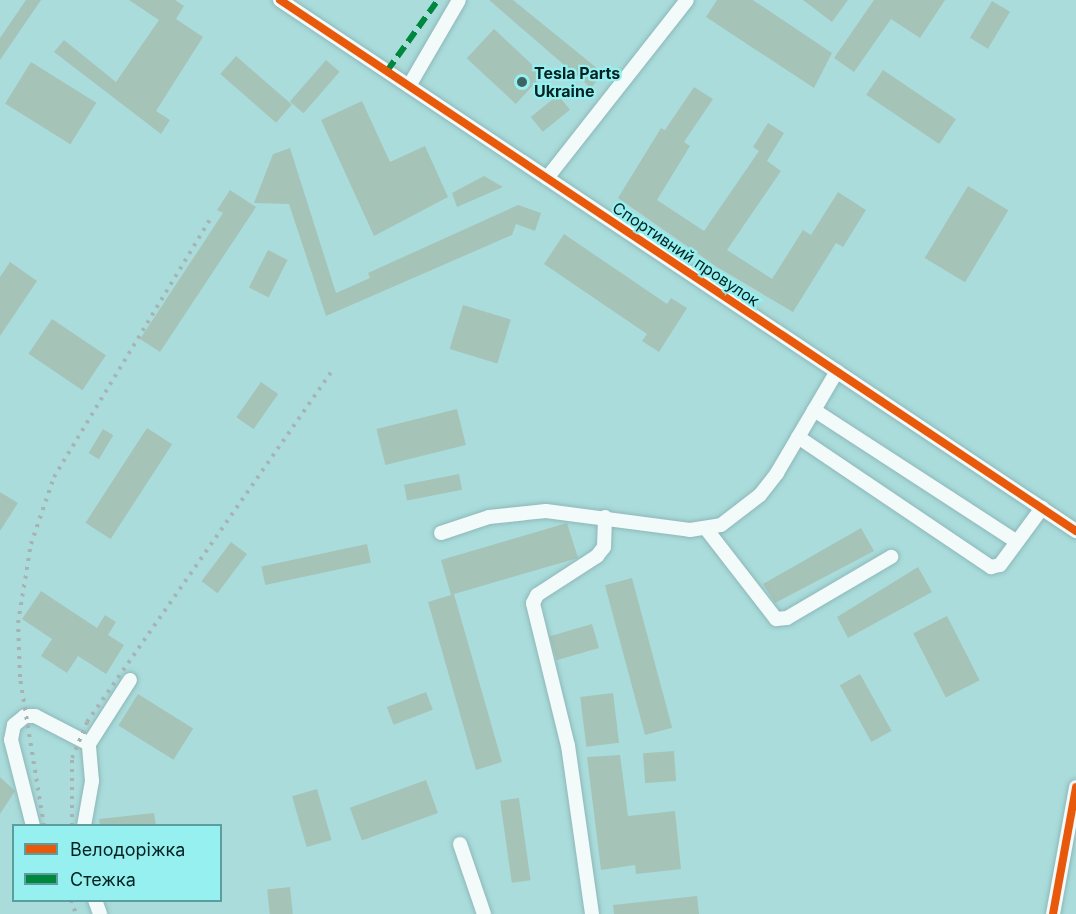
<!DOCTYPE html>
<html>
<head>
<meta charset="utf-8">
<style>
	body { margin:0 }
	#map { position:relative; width:1076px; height:914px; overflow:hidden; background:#aadcdc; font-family:Inter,sans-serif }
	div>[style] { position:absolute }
	.building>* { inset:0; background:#a6c3b8; transform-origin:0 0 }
	.roads { filter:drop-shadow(0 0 2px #8eb7b7) drop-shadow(0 0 2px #8eb7b7) }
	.minor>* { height:14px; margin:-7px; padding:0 7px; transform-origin:7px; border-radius:7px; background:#f2fafa }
	.rail>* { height:4px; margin-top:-2px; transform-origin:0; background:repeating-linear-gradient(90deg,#a7b3b3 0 3px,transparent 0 9px) }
	.quiet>* { height:6px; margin-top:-3px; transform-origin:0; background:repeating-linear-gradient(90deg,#00873e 0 12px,transparent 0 18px) }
	.cycleway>* { height:8px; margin:-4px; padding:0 4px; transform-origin:4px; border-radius:4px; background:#e8590c }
	.dots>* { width:16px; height:16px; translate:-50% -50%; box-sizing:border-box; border:3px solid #96f0f0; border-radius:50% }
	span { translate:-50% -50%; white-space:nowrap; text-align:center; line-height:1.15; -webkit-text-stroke:4.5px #96f0f0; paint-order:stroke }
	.poi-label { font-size:16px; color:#042222; font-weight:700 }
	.left { translate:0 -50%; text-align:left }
	.street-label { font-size:16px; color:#042222 }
	.legend { position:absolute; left:12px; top:824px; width:210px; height:78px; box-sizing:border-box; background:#96f0f0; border:2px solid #5c9e9e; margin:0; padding:8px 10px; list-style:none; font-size:18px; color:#042222 }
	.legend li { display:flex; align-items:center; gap:12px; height:30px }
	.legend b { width:30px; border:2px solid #5c9e9e }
</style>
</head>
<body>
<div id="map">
	<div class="building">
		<i style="clip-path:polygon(26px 0,41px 0,0 60px,0 38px)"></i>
		<i style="clip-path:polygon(129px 0,175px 0,184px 6px,176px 19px,203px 37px,156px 111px,170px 120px,161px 134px,54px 52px,64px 40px,116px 82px,159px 20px)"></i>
		<i style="clip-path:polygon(489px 0,513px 0,603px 73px,591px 88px)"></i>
		<i style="clip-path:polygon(717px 0,753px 0,832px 53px,814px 88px,706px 17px)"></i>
		<i style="clip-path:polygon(803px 0,848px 0,832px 22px)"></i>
		<i style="clip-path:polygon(874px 0,945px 0,920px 38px,891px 19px,854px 72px,834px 58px)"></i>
		<i style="left:992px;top:1px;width:21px;height:43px;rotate:31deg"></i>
		<i style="left:494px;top:29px;width:67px;height:40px;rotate:43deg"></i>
		<i style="left:236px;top:56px;width:74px;height:24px;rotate:41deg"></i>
		<i style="left:326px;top:60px;width:18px;height:55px;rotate:41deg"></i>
		<i style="left:31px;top:62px;width:77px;height:49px;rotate:32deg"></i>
		<i style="left:883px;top:70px;width:88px;height:30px;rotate:34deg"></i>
		<i style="clip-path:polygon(694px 87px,713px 99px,684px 142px,690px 146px,657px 200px,704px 231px,759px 151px,753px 147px,768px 123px,784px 133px,767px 161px,781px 171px,727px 250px,772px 279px,803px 230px,811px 235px,838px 192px,866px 210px,843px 247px,836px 243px,793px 312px,717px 267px,618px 198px,661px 128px,665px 130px)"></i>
		<i style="left:558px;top:95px;width:19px;height:35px;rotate:51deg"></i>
		<i style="clip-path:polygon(362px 101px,390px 162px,425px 146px,448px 197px,374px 236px,321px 120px)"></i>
		<i style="clip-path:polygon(290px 148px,336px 293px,370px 278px,368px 273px,518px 205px,541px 213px,535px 231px,516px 224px,512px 235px,326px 316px,289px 204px,254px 203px,273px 154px)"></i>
		<i style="clip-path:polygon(484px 176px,503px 187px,457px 207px,452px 193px)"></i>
		<i style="left:968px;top:186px;width:47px;height:84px;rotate:31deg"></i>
		<i style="clip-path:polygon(230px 190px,256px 207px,160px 352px,140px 339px,223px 213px,217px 210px)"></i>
		<i style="clip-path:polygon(564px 234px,667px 304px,671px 298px,687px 308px,659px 352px,642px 341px,647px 334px,544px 264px)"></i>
		<i style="left:268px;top:250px;width:22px;height:42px;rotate:27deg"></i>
		<i style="clip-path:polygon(10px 262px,37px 281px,0 336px,0 277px)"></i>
		<i style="left:463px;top:305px;width:50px;height:46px;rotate:17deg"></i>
		<i style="left:52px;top:319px;width:65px;height:42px;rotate:34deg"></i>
		<i style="left:261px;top:382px;width:21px;height:43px;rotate:35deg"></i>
		<i style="left:457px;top:409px;width:37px;height:83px;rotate:76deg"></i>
		<i style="left:147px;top:428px;width:30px;height:113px;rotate:33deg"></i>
		<i style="left:103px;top:429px;width:12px;height:28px;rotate:31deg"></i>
		<i style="left:459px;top:474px;width:16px;height:56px;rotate:79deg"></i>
		<i style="clip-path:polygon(0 492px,18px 503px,0 531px)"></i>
		<i style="clip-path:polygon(567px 523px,578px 558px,454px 594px,502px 762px,476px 770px,428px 602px,451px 595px,441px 560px)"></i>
		<i style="clip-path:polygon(861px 528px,874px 551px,775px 603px,763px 584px)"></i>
		<i style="left:231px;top:542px;width:20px;height:49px;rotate:37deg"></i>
		<i style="left:367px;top:544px;width:19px;height:108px;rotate:78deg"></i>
		<i style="clip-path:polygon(918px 567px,932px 592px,848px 638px,837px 617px)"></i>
		<i style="left:632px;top:578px;width:155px;height:28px;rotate:75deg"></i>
		<i style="clip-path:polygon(41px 591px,97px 628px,105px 615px,116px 622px,108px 635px,124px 645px,106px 674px,78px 656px,67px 673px,41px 656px,52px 639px,22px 619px)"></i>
		<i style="left:947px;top:616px;width:72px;height:38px;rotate:63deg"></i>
		<i style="left:592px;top:624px;width:25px;height:44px;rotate:74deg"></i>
		<i style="left:860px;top:674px;width:65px;height:23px;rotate:61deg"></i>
		<i style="left:426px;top:692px;width:19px;height:42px;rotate:69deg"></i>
		<i style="left:613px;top:693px;width:50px;height:33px;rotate:83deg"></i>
		<i style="left:138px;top:694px;width:65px;height:37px;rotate:32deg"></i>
		<i style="left:674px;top:751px;width:30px;height:31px;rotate:86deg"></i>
		<i style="clip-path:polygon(620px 755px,628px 816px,675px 811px,681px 869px,636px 874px,635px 865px,601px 870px,587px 757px)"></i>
		<i style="clip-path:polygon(0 777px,15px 791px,0 814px)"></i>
		<i style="left:426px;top:780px;width:35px;height:81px;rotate:70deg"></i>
		<i style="left:317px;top:789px;width:53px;height:26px;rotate:74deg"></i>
		<i style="left:519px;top:798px;width:83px;height:19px;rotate:82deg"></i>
		<i style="clip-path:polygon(154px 813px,156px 825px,100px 825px,99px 819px)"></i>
		<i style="left:290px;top:887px;width:27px;height:23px;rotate:84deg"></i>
		<i style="clip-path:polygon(697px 896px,699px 914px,614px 914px,613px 905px)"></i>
	</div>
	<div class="roads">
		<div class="minor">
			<i style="left:280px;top:0;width:957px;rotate:33.71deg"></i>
			<i style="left:409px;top:86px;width:99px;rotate:-59.8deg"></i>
			<i style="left:547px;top:178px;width:226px;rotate:-51.8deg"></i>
			<i style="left:814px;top:410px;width:242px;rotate:33deg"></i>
			<i style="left:798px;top:437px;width:233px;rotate:34deg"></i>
			<i style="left:991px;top:567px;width:9px;rotate:-13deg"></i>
			<i style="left:1000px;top:565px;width:71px;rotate:-53.6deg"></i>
			<i style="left:707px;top:530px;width:113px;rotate:52.2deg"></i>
			<i style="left:776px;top:619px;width:11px;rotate:-5deg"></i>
			<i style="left:787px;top:618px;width:121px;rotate:-30.4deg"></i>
			<i style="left:441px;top:533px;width:51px;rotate:-18.4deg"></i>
			<i style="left:489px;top:517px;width:57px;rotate:-6deg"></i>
			<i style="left:546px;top:511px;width:145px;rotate:7.5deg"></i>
			<i style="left:690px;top:530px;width:31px;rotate:-9deg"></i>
			<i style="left:721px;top:525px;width:49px;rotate:-37.6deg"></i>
			<i style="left:760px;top:495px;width:28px;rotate:-52deg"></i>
			<i style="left:777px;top:473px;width:118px;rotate:-59.5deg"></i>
			<i style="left:33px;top:826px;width:89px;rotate:-104.3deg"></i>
			<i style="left:11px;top:740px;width:15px;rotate:-79deg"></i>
			<i style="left:14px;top:725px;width:14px;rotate:-39deg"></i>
			<i style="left:25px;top:716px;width:10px"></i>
			<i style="left:35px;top:716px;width:61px;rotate:27.4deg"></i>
			<i style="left:84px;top:826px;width:46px;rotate:-79.9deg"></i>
			<i style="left:92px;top:781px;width:37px;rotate:-95deg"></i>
			<i style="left:89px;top:744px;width:76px;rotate:-57.4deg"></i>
			<i style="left:460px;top:844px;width:74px;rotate:71.1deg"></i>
			<i style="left:95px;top:900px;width:15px;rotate:70deg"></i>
			<i style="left:592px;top:914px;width:170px;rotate:-98.1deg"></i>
			<i style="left:568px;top:746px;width:147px;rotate:-103.8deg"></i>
			<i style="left:533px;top:603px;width:9px;rotate:-63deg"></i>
			<i style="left:537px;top:595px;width:72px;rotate:-33deg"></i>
			<i style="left:597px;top:556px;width:11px;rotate:-52deg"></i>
			<i style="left:604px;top:547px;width:30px;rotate:-88deg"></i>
			<i style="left:1053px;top:914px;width:129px;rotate:-79.7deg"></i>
		</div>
	</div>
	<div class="rail">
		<i style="left:44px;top:826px;width:151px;rotate:-99.2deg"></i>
		<i style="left:20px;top:677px;width:54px;rotate:-92.1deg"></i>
		<i style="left:18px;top:623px;width:80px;rotate:-80.7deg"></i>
		<i style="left:31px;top:544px;width:71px;rotate:-71.1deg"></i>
		<i style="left:54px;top:477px;width:301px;rotate:-58.8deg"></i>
		<i style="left:72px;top:826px;width:68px;rotate:-90deg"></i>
		<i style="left:72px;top:758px;width:39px;rotate:-67deg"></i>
		<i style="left:87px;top:722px;width:430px;rotate:-55.1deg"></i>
		<i style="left:71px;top:900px;width:15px;rotate:70deg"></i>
	</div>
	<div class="quiet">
		<i style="left:387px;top:71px;width:87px;rotate:-54.3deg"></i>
	</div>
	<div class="cycleway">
		<i style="left:280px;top:0;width:957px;rotate:33.71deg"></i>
		<i style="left:1053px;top:914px;width:129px;rotate:-79.7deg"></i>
	</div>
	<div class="dots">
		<i style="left:522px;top:82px;background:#3e6363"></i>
	</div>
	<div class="poi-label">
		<span class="left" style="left:534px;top:82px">Tesla Parts<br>Ukraine</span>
	</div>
	<div class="street-label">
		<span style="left:686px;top:254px;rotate:34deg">Спортивний провулок</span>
	</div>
	<ul class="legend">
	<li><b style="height:8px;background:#e8590c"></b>Велодоріжка</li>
	<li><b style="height:8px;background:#00873e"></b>Стежка</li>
	</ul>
</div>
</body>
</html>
